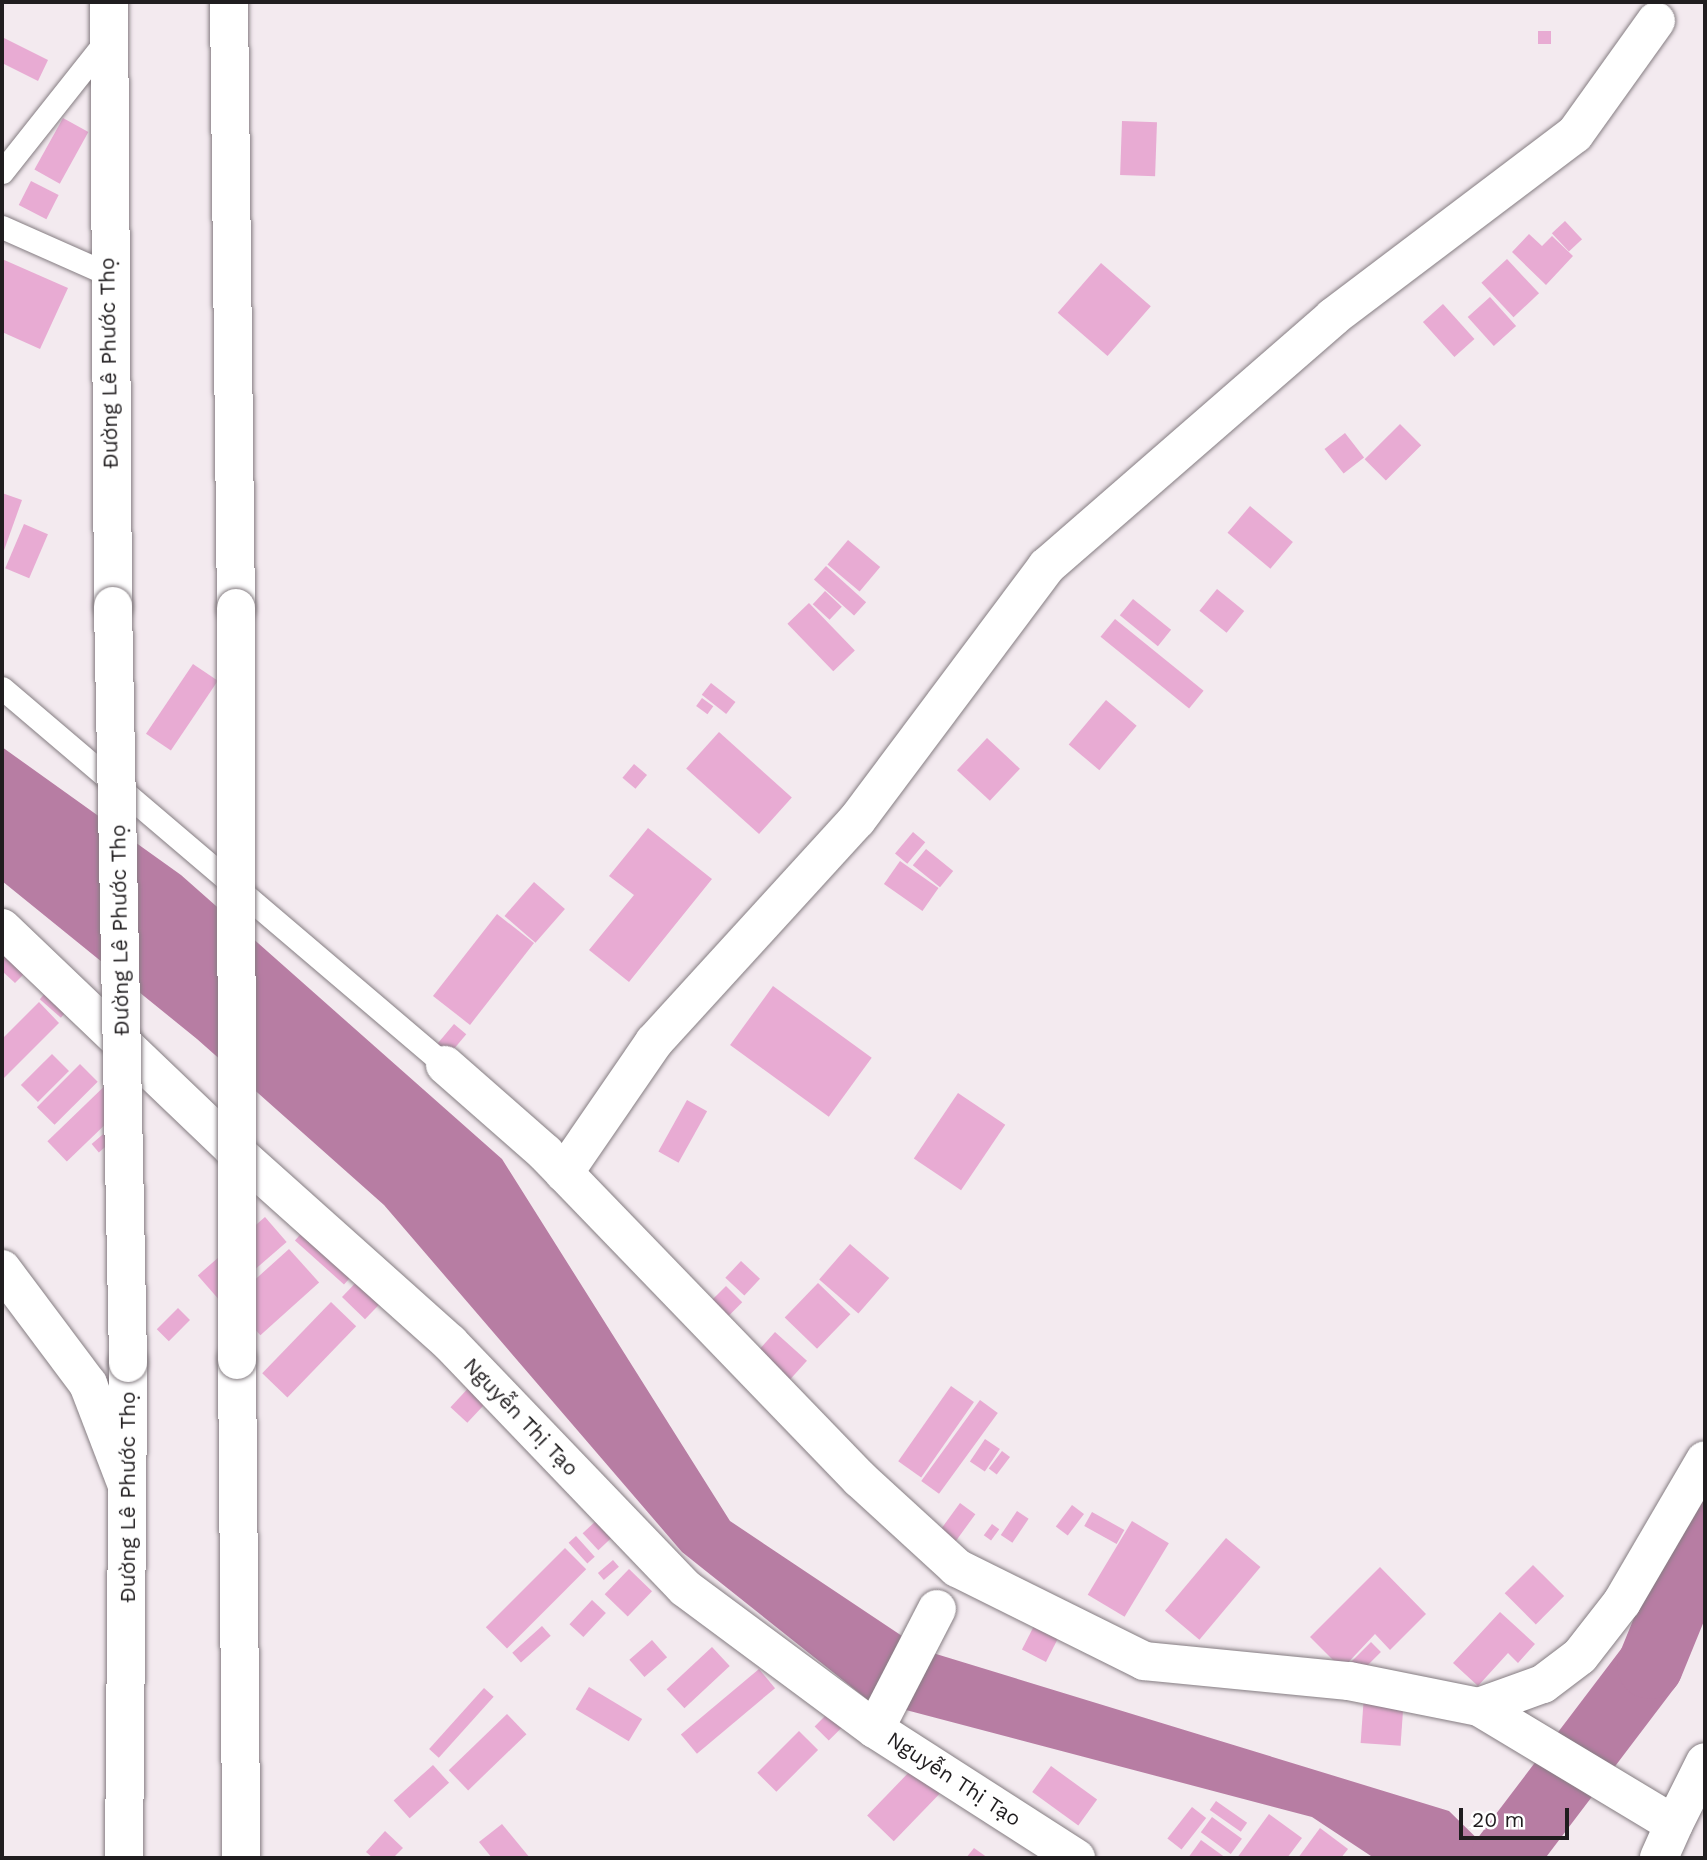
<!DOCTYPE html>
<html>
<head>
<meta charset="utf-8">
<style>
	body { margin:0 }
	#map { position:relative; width:1707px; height:1860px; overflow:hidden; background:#f3eaef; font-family:"Work Sans",sans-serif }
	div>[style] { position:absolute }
	.water>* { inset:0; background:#b77da3 }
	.river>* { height:66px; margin:-33px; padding:0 33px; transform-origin:33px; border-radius:33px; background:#b77da3 }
	.building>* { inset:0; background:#e8abd3; transform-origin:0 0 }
	.roads { filter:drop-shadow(0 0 2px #857d82) drop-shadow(0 0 2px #857d82) }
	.lane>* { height:23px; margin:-11.5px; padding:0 11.5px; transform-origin:11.5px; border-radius:11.5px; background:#fff }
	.street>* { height:38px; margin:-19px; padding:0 19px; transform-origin:19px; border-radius:19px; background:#fff }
	.secondary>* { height:38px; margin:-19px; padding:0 19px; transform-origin:19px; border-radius:19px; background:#fff }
	.bridges { filter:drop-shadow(0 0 2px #857d82) drop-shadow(0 0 2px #857d82) }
	.secondary-bridge>* { height:38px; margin:-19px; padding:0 19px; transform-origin:19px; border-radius:19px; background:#fff }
	span { translate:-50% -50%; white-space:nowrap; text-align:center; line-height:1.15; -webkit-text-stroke:7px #fff; paint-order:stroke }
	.street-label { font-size:21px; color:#201d1f }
	.frame { position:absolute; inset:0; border:4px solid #201d1f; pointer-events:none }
	.scale { position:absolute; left:1459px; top:1808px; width:110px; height:32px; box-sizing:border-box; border:4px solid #201d1f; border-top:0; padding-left:9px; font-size:21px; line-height:24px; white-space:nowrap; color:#201d1f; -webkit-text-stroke:5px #fff; paint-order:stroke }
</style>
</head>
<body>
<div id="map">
	<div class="water">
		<i style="clip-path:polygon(2px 747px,181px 875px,502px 1159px,730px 1521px,923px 1650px,1449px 1811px,1497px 1858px,1374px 1858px,1312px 1817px,868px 1700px,682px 1552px,384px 1205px,197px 1039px,2px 881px)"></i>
	</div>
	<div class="river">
		<i style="left:1504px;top:1858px;width:241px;rotate:-52.8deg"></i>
		<i style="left:1650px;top:1666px;width:146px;rotate:-67.8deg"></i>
	</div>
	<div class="building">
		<i style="left:1538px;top:31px;width:13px;height:13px"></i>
		<i style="clip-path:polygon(2px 37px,48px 60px,38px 81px,2px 63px)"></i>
		<i style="left:63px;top:118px;width:29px;height:59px;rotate:29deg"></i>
		<i style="left:1122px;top:121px;width:35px;height:54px;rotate:2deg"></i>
		<i style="left:31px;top:181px;width:31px;height:27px;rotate:27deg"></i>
		<i style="left:1565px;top:221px;width:25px;height:18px;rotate:47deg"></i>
		<i style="clip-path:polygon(1529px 234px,1542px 246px,1552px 236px,1573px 256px,1546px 285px,1512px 252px)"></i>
		<i style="clip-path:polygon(2px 259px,68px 288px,40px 349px,2px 332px)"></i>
		<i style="left:1507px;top:259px;width:47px;height:35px;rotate:47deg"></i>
		<i style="left:1101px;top:263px;width:66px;height:66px;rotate:41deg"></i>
		<i style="left:1490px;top:297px;width:39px;height:30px;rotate:48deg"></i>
		<i style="left:1443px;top:304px;width:47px;height:27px;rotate:48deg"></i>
		<i style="left:1400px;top:424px;width:30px;height:50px;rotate:45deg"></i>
		<i style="left:1345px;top:433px;width:31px;height:26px;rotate:52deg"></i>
		<i style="clip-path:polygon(2px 493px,22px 500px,2px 556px)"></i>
		<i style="left:1250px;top:506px;width:56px;height:35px;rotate:40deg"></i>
		<i style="left:24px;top:524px;width:26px;height:48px;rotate:23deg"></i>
		<i style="left:848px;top:540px;width:42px;height:32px;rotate:40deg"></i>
		<i style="left:826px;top:566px;width:54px;height:18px;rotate:42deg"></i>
		<i style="left:1217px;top:589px;width:35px;height:28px;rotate:39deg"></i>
		<i style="left:825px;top:591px;width:23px;height:18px;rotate:43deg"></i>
		<i style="left:1133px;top:599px;width:49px;height:21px;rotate:39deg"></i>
		<i style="left:809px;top:603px;width:66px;height:30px;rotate:46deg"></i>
		<i style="left:1115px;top:619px;width:114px;height:23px;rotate:39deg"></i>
		<i style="left:193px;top:664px;width:30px;height:84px;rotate:34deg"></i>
		<i style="left:711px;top:683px;width:31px;height:15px;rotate:38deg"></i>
		<i style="left:702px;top:698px;width:14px;height:10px;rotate:36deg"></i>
		<i style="left:1106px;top:700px;width:40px;height:58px;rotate:40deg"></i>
		<i style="left:719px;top:732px;width:98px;height:49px;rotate:42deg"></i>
		<i style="left:987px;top:738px;width:45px;height:44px;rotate:43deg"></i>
		<i style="left:634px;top:764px;width:17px;height:18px;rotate:40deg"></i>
		<i style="clip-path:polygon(648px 828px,712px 879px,629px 982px,589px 950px,634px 895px,609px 876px)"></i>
		<i style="left:913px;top:832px;width:16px;height:28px;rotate:40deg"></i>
		<i style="left:926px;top:849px;width:35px;height:21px;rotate:39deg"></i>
		<i style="left:900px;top:861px;width:47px;height:28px;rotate:35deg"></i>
		<i style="left:534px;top:882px;width:41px;height:45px;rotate:41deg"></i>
		<i style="left:497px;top:914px;width:47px;height:104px;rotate:38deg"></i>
		<i style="clip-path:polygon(2px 946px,27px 971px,15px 983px,2px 971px)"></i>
		<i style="left:773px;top:986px;width:122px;height:73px;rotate:36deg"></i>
		<i style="left:47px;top:991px;width:28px;height:11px;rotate:41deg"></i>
		<i style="clip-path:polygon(39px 1002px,59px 1023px,2px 1080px,2px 1039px)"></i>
		<i style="left:454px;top:1024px;width:16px;height:33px;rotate:40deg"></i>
		<i style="left:52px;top:1054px;width:24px;height:44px;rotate:45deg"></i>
		<i style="left:80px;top:1064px;width:25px;height:61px;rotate:45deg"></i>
		<i style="left:115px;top:1076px;width:28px;height:94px;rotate:46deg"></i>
		<i style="left:958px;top:1093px;width:57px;height:79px;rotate:34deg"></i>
		<i style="left:687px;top:1100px;width:23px;height:59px;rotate:29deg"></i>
		<i style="left:109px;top:1129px;width:11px;height:23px;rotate:49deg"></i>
		<i style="left:265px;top:1217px;width:33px;height:89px;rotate:49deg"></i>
		<i style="left:307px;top:1227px;width:66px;height:18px;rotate:42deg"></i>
		<i style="left:850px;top:1244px;width:52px;height:47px;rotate:41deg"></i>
		<i style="left:289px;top:1249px;width:45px;height:79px;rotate:48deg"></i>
		<i style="left:741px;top:1261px;width:26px;height:23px;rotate:43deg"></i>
		<i style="left:367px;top:1271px;width:32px;height:36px;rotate:44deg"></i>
		<i style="left:818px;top:1283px;width:45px;height:48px;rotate:44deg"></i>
		<i style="left:726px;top:1286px;width:23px;height:28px;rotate:45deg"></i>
		<i style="left:331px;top:1302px;width:35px;height:99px;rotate:44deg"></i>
		<i style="left:178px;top:1308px;width:17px;height:30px;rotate:45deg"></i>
		<i style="left:775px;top:1332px;width:43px;height:35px;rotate:42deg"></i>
		<i style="left:473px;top:1383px;width:23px;height:33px;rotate:43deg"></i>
		<i style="left:951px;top:1386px;width:28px;height:92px;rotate:35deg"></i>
		<i style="left:980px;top:1400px;width:22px;height:100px;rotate:36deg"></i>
		<i style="left:985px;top:1439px;width:18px;height:27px;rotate:34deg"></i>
		<i style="left:1002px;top:1451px;width:10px;height:22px;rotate:37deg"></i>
		<i style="left:960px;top:1503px;width:19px;height:36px;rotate:36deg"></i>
		<i style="left:1072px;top:1505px;width:15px;height:27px;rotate:37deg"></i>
		<i style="left:1017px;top:1511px;width:14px;height:29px;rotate:34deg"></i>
		<i style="left:1092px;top:1512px;width:37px;height:16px;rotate:29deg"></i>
		<i style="left:598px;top:1519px;width:23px;height:21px;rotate:47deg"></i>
		<i style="left:1132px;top:1521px;width:43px;height:86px;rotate:31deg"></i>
		<i style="left:992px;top:1524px;width:9px;height:14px;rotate:36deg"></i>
		<i style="left:576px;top:1536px;width:28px;height:10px;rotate:48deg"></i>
		<i style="left:1226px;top:1538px;width:45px;height:95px;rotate:40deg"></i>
		<i style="left:565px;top:1548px;width:30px;height:112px;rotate:45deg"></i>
		<i style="left:613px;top:1560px;width:9px;height:20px;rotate:49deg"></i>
		<i style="left:1533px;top:1565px;width:44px;height:40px;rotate:45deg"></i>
		<i style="clip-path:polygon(1380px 1567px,1426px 1614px,1390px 1650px,1375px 1634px,1342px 1669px,1310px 1637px)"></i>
		<i style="left:629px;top:1569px;width:32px;height:35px;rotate:44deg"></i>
		<i style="left:592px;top:1600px;width:19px;height:33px;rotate:43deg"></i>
		<i style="clip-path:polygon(1500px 1612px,1535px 1644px,1518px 1663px,1508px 1653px,1478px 1686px,1453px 1663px)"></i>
		<i style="left:1036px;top:1622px;width:27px;height:31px;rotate:27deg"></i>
		<i style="left:542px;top:1626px;width:13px;height:40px;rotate:48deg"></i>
		<i style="left:652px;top:1640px;width:23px;height:30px;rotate:49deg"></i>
		<i style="left:1371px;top:1642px;width:14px;height:40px;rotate:45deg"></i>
		<i style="left:712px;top:1647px;width:26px;height:62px;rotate:47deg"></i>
		<i style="left:759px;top:1669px;width:25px;height:102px;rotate:50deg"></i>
		<i style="left:589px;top:1687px;width:62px;height:26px;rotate:31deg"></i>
		<i style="left:484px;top:1688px;width:13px;height:82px;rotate:42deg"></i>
		<i style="left:1364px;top:1695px;width:40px;height:48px;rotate:4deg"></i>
		<i style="left:833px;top:1708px;width:20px;height:26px;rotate:45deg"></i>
		<i style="left:507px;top:1714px;width:28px;height:81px;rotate:46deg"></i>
		<i style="left:799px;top:1731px;width:27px;height:59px;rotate:45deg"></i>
		<i style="left:433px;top:1765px;width:24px;height:53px;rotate:48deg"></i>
		<i style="left:1051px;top:1766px;width:57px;height:32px;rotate:36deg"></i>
		<i style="left:913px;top:1768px;width:37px;height:66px;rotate:44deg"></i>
		<i style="left:1216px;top:1801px;width:38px;height:11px;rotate:35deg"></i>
		<i style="left:1192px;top:1807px;width:18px;height:40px;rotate:38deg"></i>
		<i style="clip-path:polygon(1269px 1814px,1302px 1838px,1287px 1858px,1237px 1858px)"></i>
		<i style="left:1212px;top:1817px;width:37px;height:19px;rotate:36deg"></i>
		<i style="clip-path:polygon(502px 1824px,530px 1858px,492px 1858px,479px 1842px)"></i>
		<i style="clip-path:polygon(1320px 1828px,1348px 1849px,1341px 1858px,1298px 1858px)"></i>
		<i style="clip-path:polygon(385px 1831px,403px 1848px,393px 1858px,373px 1858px,366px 1852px)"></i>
		<i style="clip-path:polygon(1201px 1840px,1226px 1858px,1188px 1858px)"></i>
		<i style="clip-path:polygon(974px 1848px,988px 1858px,966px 1858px)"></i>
	</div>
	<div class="roads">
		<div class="lane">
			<i style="left:2px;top:172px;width:172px;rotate:-51.6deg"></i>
			<i style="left:2px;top:227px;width:114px;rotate:23.9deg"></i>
			<i style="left:2px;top:688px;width:582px;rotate:40.4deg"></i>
		</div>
		<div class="street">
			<i style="left:2px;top:928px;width:318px;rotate:43.7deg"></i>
			<i style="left:232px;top:1148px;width:292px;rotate:41.8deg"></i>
			<i style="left:450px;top:1343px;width:339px;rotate:46.2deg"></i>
			<i style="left:685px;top:1588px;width:237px;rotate:36.6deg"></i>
			<i style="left:875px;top:1729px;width:239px;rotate:32.7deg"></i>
			<i style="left:445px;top:1065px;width:133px;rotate:41.3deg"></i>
			<i style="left:545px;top:1153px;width:453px;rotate:46deg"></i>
			<i style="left:860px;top:1479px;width:132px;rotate:42.5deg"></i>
			<i style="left:957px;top:1568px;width:209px;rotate:26.4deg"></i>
			<i style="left:1144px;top:1661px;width:206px;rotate:5.6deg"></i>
			<i style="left:1349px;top:1681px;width:133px;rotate:11.3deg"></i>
			<i style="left:1479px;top:1707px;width:227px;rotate:31deg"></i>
			<i style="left:1674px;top:1824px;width:37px;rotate:114deg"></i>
			<i style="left:564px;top:1173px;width:159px;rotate:-55.5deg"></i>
			<i style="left:654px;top:1042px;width:301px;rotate:-47.6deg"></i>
			<i style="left:857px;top:820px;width:317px;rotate:-53.2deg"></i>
			<i style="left:1047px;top:566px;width:379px;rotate:-41deg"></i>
			<i style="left:1333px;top:317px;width:303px;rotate:-37.1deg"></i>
			<i style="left:1575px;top:134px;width:139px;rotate:-54.4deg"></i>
			<i style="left:2px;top:1269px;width:144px;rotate:53.2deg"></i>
			<i style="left:88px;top:1384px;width:106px;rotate:69deg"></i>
			<i style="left:1479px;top:1707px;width:68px;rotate:-19.8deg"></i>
			<i style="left:1543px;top:1684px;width:46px;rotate:-37.1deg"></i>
			<i style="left:1580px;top:1656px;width:68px;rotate:-52.1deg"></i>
			<i style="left:1622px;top:1602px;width:164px;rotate:-59.7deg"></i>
			<i style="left:875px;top:1729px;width:135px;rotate:-62.7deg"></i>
			<i style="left:1674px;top:1824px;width:69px;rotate:-63.4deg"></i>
		</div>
		<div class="secondary">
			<i style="left:109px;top:2px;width:604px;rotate:89.62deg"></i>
			<i style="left:229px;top:2px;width:606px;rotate:89.34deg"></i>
			<i style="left:237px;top:1360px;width:498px;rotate:89.5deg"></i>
			<i style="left:124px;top:1858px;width:495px;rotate:-89.5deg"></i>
		</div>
	</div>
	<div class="bridges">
		<div class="secondary-bridge">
			<i style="left:113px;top:606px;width:757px;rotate:88.86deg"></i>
			<i style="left:236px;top:608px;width:752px;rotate:89.92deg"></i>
		</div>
	</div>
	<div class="street-label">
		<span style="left:109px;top:363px;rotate:-91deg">Đường Lê Phước Thọ</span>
		<span style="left:120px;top:930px;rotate:-91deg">Đường Lê Phước Thọ</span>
		<span style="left:521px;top:1417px;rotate:46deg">Nguyễn Thị Tạo</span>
		<span style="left:128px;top:1497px;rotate:-90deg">Đường Lê Phước Thọ</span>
		<span style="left:954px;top:1779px;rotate:33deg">Nguyễn Thị Tạo</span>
	</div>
	<div class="frame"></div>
	<div class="scale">20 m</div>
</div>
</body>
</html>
